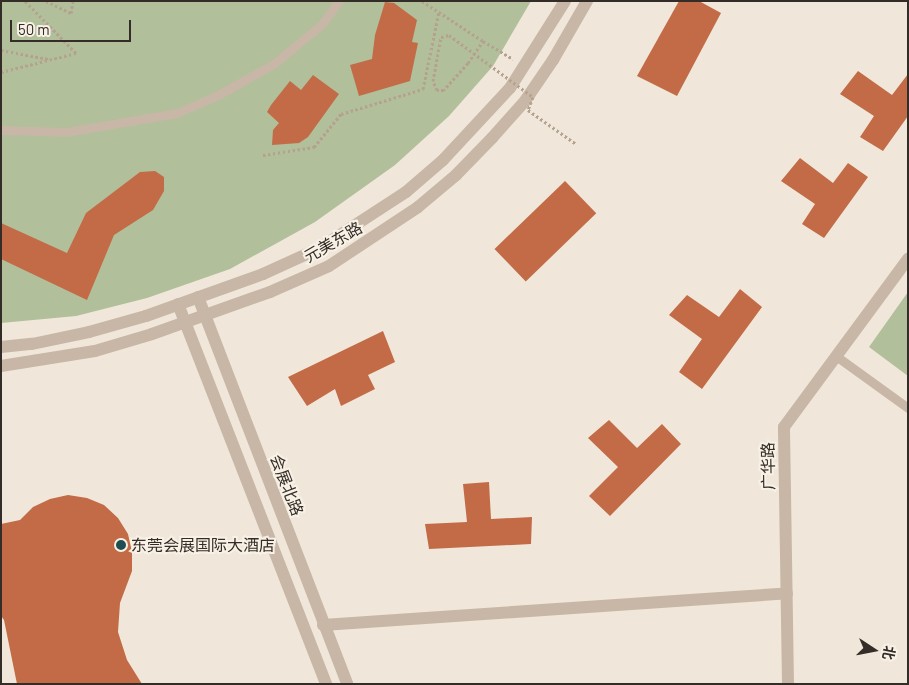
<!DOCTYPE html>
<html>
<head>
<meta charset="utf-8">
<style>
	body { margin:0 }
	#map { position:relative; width:909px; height:685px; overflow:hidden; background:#f0e7da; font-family:Barlow,"Noto Sans SC",sans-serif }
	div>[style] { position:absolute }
	.green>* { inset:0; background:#b1bf9a }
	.building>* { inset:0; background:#c26b46; transform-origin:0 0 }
	.path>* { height:3px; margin-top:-1.5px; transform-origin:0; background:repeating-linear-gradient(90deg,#b4a190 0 2.5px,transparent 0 5px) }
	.service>* { height:9px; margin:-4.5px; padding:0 4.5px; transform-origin:4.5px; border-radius:4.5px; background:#c8b7a6 }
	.minor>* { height:12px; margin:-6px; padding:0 6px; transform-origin:6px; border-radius:6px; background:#c8b7a6 }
	.tertiary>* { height:12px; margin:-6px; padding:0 6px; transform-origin:6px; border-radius:6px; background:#c8b7a6 }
	.path-bridge>* { height:3px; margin-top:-1.5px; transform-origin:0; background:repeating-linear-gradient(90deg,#b4a190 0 2.5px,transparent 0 5px) }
	.dots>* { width:14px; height:14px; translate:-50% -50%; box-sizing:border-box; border:2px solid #f8f1e6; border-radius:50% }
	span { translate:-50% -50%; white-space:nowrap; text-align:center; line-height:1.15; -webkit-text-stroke:4px #f8f1e6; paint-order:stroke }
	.street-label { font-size:16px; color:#342c27 }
	.poi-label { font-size:16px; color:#342c27 }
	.left { translate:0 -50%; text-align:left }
	.frame { position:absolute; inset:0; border:2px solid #342c27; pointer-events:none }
	.north { position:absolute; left:849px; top:625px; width:50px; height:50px; -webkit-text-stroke:4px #f8f1e6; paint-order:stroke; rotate:101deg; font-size:14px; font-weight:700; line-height:20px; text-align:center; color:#342c27 }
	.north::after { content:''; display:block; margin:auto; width:18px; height:22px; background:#342c27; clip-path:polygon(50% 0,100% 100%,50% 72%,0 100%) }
	.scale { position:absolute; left:10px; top:20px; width:121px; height:22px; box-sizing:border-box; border:2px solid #342c27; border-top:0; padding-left:6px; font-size:15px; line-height:18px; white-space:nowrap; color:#342c27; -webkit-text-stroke:4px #f8f1e6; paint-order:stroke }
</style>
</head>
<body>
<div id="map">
	<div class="green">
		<i style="clip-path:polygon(1px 1px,531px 1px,493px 66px,449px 116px,395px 165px,315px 222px,230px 269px,147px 298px,76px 316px,1px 323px)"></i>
		<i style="clip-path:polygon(908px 292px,908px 376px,869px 347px)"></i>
	</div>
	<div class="building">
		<i style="clip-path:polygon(679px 1px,699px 1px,721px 13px,677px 96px,637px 76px)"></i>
		<i style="clip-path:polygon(385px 2px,394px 3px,417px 20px,412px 42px,418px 43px,410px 81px,359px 96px,350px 65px,372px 59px,375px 35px)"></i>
		<i style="clip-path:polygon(858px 71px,892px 95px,908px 74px,908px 116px,883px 151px,860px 137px,874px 116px,840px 94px)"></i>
		<i style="clip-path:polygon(313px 75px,339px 94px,308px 137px,299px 143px,272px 145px,273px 130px,279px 123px,267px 112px,271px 105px,290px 81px,301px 90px)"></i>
		<i style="clip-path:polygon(800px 158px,833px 183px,848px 163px,868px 177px,824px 238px,802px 224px,815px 204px,781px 181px)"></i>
		<i style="clip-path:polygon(155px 171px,164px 177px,164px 191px,153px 210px,114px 235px,87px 300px,1px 259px,1px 223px,67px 253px,86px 213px,140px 172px)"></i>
		<i style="left:565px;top:181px;width:45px;height:98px;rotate:46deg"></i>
		<i style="clip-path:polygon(740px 289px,762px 307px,702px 389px,679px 372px,702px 339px,669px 315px,687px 295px,719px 317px)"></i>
		<i style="clip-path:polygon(383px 331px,395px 362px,368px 375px,375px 389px,341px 406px,335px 389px,307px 406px,288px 377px)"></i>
		<i style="clip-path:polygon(609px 420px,637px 448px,662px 424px,681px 444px,610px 516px,589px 496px,618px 467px,588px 438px)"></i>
		<i style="clip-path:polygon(489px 482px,491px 519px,532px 517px,531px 544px,429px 549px,425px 524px,467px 522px,463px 484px)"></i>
		<i style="clip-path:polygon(68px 495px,87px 498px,104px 505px,118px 518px,128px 534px,132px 552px,132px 571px,120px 603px,118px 632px,127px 660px,142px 684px,17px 684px,4px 620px,1px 616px,1px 524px,20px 520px,33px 507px,50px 499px)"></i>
	</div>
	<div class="path">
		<i style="left:46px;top:1px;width:28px;rotate:26deg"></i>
		<i style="left:71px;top:13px;width:12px;rotate:-81deg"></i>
		<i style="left:422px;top:1px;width:73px;rotate:33.3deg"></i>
		<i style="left:1px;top:50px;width:48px;rotate:10.8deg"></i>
		<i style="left:468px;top:63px;width:27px;rotate:-56deg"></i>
		<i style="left:483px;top:41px;width:35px;rotate:31deg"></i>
		<i style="left:1px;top:72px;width:77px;rotate:-14.2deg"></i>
		<i style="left:76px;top:53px;width:73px;rotate:-134.4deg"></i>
		<i style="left:263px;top:155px;width:52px;rotate:-8.9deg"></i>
		<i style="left:314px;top:147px;width:43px;rotate:-50.7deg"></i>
		<i style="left:341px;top:114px;width:86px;rotate:-17deg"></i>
		<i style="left:423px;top:89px;width:79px;rotate:-78.3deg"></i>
	</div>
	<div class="service">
		<i style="left:1px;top:130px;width:65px;rotate:1.8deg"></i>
		<i style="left:66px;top:132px;width:113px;rotate:-9.7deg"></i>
		<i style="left:177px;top:113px;width:47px;rotate:-23.8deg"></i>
		<i style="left:220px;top:94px;width:63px;rotate:-29.4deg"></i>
		<i style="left:275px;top:63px;width:61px;rotate:-39.7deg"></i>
		<i style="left:322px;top:24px;width:29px;rotate:-54deg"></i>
		<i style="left:836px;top:356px;width:89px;rotate:35.8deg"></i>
	</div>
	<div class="minor">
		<i style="left:198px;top:297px;width:415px;rotate:68.9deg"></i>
		<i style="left:178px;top:304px;width:408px;rotate:68.7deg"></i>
		<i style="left:323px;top:625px;width:465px;rotate:-3.9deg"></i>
		<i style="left:788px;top:684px;width:257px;rotate:-90.9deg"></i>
		<i style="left:784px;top:427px;width:209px;rotate:-53.6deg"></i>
	</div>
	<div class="tertiary">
		<i style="left:1px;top:347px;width:31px;rotate:-6deg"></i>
		<i style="left:32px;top:344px;width:58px;rotate:-11.9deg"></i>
		<i style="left:89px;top:332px;width:59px;rotate:-15.7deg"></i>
		<i style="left:146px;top:316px;width:124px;rotate:-19.7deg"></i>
		<i style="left:263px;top:274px;width:63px;rotate:-24.5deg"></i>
		<i style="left:320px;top:248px;width:103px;rotate:-33.1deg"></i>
		<i style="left:406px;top:192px;width:49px;rotate:-40.9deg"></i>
		<i style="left:443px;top:160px;width:98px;rotate:-47.1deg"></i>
		<i style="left:510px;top:88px;width:103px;rotate:-57.7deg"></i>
		<i style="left:1px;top:366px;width:95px;rotate:-9.1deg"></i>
		<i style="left:95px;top:351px;width:59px;rotate:-16.6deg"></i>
		<i style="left:152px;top:334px;width:125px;rotate:-19.6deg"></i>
		<i style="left:270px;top:292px;width:64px;rotate:-23.8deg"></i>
		<i style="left:329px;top:266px;width:107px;rotate:-33.5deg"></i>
		<i style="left:418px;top:207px;width:50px;rotate:-40.1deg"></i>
		<i style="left:456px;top:175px;width:52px;rotate:-45.8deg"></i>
		<i style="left:492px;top:138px;width:50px;rotate:-48.3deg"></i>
		<i style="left:525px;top:101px;width:50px;rotate:-55.7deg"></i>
		<i style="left:553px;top:60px;width:68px;rotate:-60deg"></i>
	</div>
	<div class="path-bridge">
		<i style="left:468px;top:63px;width:36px;rotate:132deg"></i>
		<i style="left:444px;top:90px;width:7px;rotate:180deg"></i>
		<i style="left:437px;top:90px;width:10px;rotate:-114deg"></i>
		<i style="left:433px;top:81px;width:45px;rotate:-79.7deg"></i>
		<i style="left:441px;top:37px;width:8px;rotate:-14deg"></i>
		<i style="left:449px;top:35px;width:104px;rotate:36.4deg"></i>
		<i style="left:533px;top:97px;width:14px;rotate:111deg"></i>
		<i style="left:528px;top:110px;width:59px;rotate:35.3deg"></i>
	</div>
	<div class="dots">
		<i style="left:121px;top:545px;background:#1e4e54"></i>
	</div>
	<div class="street-label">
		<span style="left:333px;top:242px;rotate:-30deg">元美东路</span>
		<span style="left:768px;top:466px;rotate:-91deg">广华路</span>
		<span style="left:287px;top:485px;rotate:69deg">会展北路</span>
	</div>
	<div class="poi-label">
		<span class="left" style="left:131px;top:545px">东莞会展国际大酒店</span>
	</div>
	<div class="frame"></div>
	<div class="north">北</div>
	<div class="scale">50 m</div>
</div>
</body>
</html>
